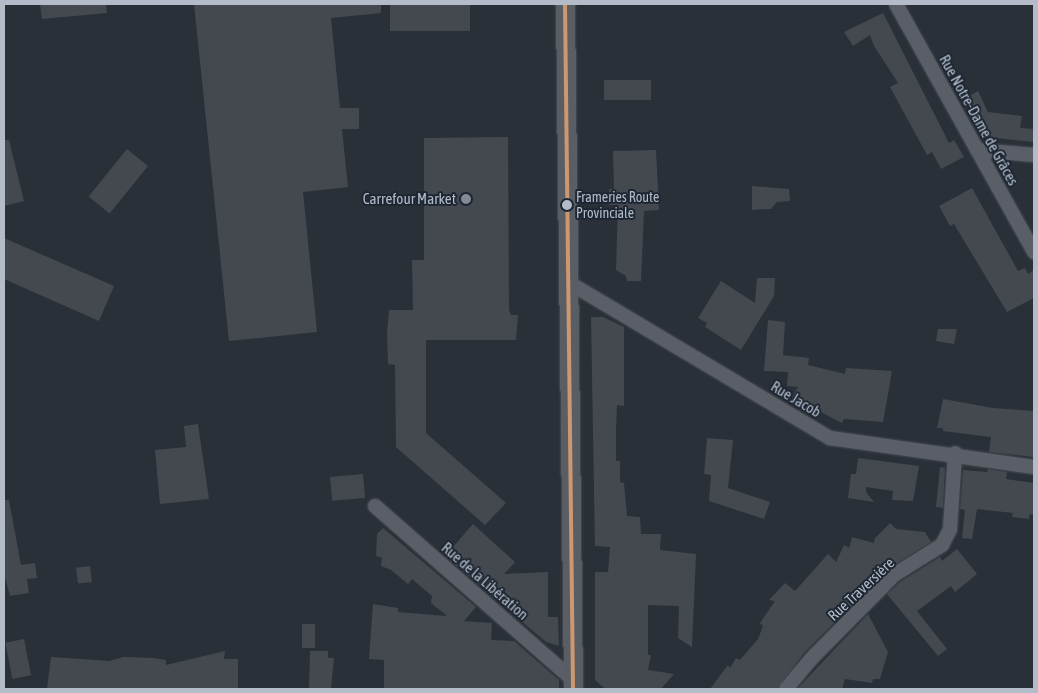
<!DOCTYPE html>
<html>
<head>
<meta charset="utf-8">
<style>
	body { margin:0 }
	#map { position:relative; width:1038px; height:693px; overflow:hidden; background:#2a3038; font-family:"Asap Condensed",sans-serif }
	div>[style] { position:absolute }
	.building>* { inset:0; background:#444950; transform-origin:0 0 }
	.roads { filter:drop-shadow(0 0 1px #484c53) drop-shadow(0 0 1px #484c53) }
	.minor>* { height:14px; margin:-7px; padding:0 7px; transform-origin:7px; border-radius:7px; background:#5a5e66 }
	.secondary>* { height:19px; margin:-9.5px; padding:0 9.5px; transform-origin:9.5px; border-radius:9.5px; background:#595d64 }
	.bus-1>* { height:4px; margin:-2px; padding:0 2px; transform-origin:2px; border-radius:2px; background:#cd976f }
	.dots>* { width:14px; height:14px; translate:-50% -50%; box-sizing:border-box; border:2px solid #1d2633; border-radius:50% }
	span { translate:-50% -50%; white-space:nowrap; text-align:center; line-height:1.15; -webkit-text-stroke:4px #1d2633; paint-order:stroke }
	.bus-label { font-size:14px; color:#b4bcc9 }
	.left { translate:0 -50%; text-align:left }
	.street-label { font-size:15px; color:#b4bcc9 }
	.poi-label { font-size:15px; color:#b4bcc9 }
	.right { translate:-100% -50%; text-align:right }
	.frame { position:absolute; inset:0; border:5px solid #b4bcc9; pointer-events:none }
</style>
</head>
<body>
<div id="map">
	<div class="building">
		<i style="clip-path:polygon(40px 4px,106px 4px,107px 13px,42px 19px)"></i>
		<i style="clip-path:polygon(194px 4px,381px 4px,381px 13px,331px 18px,340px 108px,359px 108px,359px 129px,342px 129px,348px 187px,303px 192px,317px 332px,229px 341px)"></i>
		<i style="left:390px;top:4px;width:80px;height:27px"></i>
		<i style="clip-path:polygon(883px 13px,949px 143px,954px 140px,964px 157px,941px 169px,932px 152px,927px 155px,890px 87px,898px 83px,874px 46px,870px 35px,853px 46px,844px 32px)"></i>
		<i style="left:604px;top:80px;width:47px;height:20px"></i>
		<i style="clip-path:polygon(978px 91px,988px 112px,1022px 116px,1020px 128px,1034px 129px,1034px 142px,985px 137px,964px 99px)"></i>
		<i style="clip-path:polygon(508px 137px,509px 310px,511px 315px,518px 315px,516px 340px,426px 340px,426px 433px,506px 503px,485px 525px,396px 447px,395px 365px,388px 364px,387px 332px,389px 310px,413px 310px,412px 260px,424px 260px,424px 138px)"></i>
		<i style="clip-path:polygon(4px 140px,9px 140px,24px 201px,4px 206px)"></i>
		<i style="left:127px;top:149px;width:27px;height:61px;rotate:39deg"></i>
		<i style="clip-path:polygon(656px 150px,659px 210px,644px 211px,641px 281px,627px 281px,626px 276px,616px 270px,618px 205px,609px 205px,609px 189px,614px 189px,613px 151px)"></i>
		<i style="clip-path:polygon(752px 186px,789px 189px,790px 201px,777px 202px,771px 209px,752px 210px)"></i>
		<i style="clip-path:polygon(972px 188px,1018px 271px,1025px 268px,1028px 274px,1034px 270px,1034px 298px,1007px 312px,954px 224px,950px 226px,939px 206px)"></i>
		<i style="clip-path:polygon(4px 238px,114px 286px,99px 321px,4px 279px)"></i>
		<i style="clip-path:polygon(757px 278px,775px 278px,774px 296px,741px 350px,705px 327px,707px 323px,698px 318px,721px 281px,755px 303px)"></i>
		<i style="clip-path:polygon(591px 317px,603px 317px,624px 327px,624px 406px,617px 405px,616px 429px,616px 461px,620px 461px,620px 482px,624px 483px,627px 516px,640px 517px,641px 534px,661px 534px,660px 550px,696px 554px,692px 647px,678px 638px,679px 606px,648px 605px,648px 655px,651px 655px,648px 670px,674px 674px,661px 689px,605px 689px,595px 680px,595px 572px,608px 572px,610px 547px,595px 546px)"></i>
		<i style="clip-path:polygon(768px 320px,785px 322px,783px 355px,809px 358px,808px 365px,845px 374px,846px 368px,892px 371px,883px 422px,844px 419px,842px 423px,792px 397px,798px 387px,787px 386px,788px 372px,764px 371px)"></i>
		<i style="clip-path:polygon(938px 329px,957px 329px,954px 344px,936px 341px)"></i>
		<i style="clip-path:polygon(943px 399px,993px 408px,1034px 411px,1034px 457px,989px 452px,991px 437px,943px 431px,943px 428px,937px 428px)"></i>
		<i style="clip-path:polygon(198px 424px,209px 499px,160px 504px,155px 450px,186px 447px,184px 426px)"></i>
		<i style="clip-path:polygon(707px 438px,733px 440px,728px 488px,770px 502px,764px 519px,709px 501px,711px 475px,704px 474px)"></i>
		<i style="clip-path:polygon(858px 458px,919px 466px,913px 501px,892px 500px,893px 491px,866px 487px,866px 492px,874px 502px,848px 498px,851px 474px,856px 474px)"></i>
		<i style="clip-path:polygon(940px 467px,945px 468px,943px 508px,936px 507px)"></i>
		<i style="clip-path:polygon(988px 469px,1007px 472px,1006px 479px,1034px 483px,1034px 515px,1030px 514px,1029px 519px,1012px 517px,1013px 513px,977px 509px,972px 539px,962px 538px,965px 510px,960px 509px,963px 470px,987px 472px)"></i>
		<i style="left:363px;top:474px;width:24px;height:33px;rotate:85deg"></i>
		<i style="clip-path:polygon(4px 500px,9px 500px,21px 565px,35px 563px,37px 578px,27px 579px,29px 593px,10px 596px,4px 574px)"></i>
		<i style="clip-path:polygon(890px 523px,896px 529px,925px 532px,931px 542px,888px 569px,804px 653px,777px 689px,710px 689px,728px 665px,730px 668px,736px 658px,740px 660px,758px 639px,763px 626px,760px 623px,775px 601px,769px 600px,785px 583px,795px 591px,828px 554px,836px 562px,844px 545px,849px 548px,852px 537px,874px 543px,875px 538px)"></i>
		<i style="clip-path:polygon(473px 524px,515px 562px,504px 574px,548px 572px,548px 617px,558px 617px,559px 646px,546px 642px,445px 556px)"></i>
		<i style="clip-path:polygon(383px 528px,476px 607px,464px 621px,492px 623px,491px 640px,514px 641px,559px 680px,559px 689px,384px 689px,384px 660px,369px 659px,373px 604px,398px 608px,398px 612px,447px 616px,431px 603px,432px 596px,412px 579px,408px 584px,391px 570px,381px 566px,382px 558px,376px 556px,377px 534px)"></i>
		<i style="clip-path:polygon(957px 549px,977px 574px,955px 592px,951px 586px,917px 611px,947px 649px,938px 656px,887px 594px,900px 582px,940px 557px,942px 561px)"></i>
		<i style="left:90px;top:566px;width:16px;height:14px;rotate:83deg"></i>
		<i style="clip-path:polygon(868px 614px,888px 652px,880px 679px,873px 679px,872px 683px,845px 679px,842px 689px,797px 689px)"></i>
		<i style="left:302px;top:624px;width:13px;height:24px"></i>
		<i style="left:24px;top:639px;width:37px;height:19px;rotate:79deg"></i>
		<i style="clip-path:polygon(225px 651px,224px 659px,238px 659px,238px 689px,47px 689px,51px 657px,109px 661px,124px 657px,153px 658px,166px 660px,166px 665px)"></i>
		<i style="clip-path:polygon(310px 651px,328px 651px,328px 658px,334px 658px,331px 689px,309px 688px)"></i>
	</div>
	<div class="roads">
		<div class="minor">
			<i style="left:896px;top:4px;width:284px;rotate:60.9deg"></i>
			<i style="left:977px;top:150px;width:57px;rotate:5deg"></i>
			<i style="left:568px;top:282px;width:305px;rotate:30.8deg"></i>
			<i style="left:830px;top:438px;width:206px;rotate:8.1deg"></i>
			<i style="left:375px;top:506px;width:264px;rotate:41.3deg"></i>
			<i style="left:786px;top:689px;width:39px;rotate:-50deg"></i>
			<i style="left:811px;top:659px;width:118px;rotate:-45.3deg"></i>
			<i style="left:894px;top:575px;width:57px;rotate:-32deg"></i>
			<i style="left:942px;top:545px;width:18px;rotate:-63deg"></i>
			<i style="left:950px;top:529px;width:76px;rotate:-86.2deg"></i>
		</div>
		<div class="secondary">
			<i style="left:565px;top:4px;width:685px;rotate:89.33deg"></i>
		</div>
	</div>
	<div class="bus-1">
		<i style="left:565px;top:4px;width:685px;rotate:89.33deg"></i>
	</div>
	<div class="dots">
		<i style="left:466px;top:199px;background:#848b96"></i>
		<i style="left:567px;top:205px;background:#b4bcc9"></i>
	</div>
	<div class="bus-label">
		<span class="left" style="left:576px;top:205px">Frameries Route<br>Provinciale</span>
	</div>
	<div class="street-label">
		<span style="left:979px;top:120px;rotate:61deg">Rue Notre-Dame de Grâces</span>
		<span style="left:796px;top:399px;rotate:31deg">Rue Jacob</span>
		<span style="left:485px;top:581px;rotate:41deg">Rue de la Libération</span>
		<span style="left:861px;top:589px;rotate:-43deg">Rue Traversière</span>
	</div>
	<div class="poi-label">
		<span class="right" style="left:456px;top:199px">Carrefour Market</span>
	</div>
	<div class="frame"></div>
</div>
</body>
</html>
